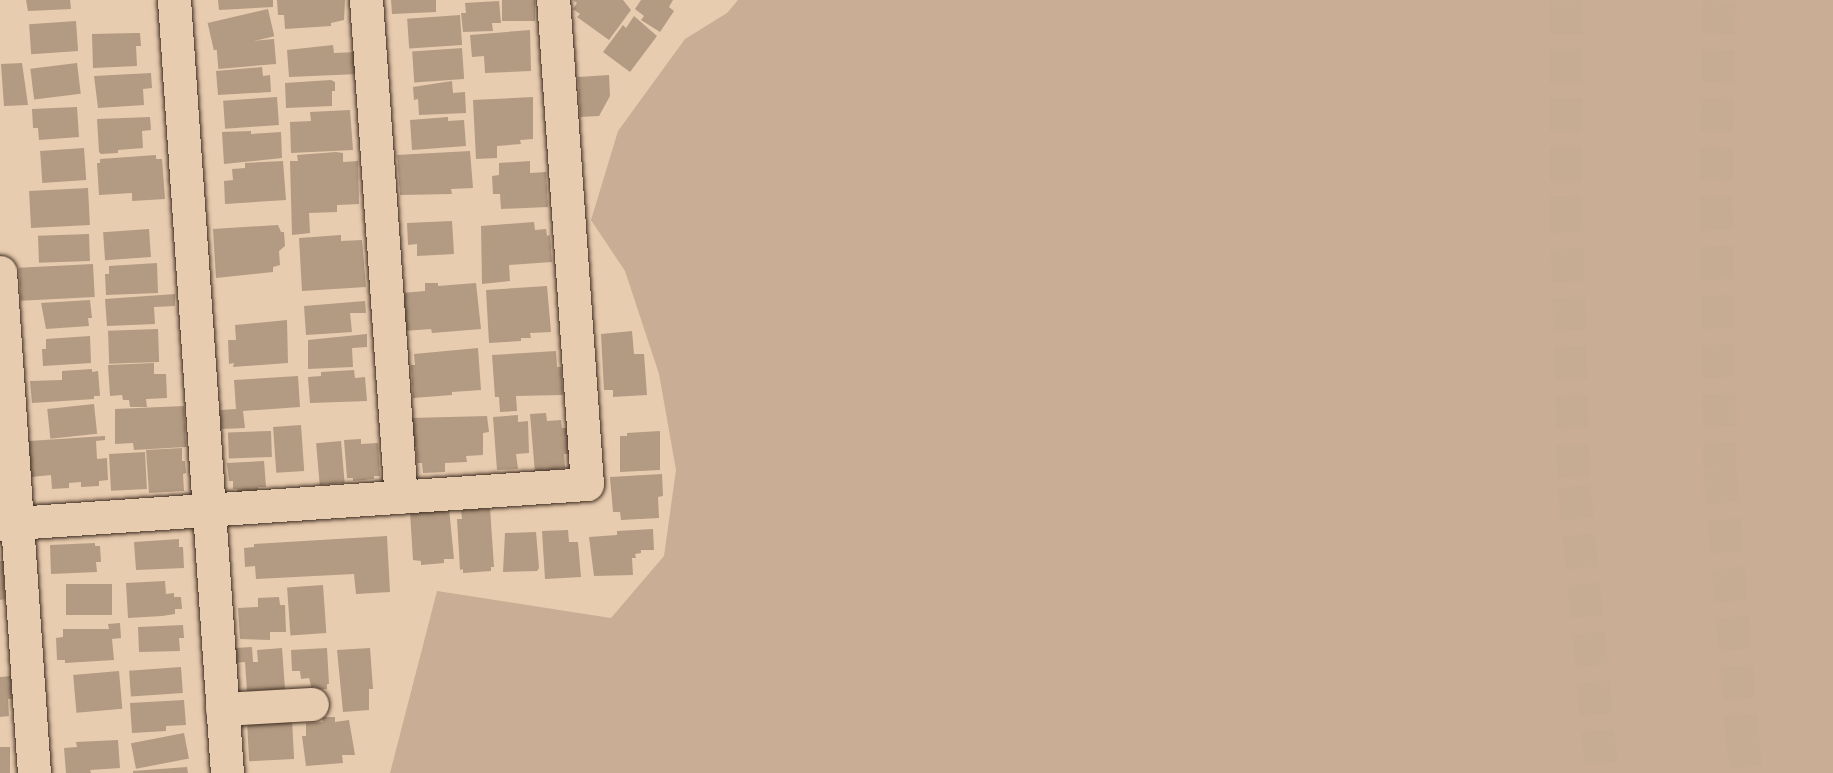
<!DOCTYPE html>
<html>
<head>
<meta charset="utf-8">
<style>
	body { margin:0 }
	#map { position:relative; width:1833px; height:773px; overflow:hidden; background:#e8ccaf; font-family:"Patrick Hand",sans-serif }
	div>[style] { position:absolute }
	.green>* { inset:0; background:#c9ae95 }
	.building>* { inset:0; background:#b39a82; transform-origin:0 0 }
	.highway-tunnel>* { height:33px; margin-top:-16.5px; transform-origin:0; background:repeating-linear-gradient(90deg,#c5ac92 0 33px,transparent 0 49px) }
	.roads { filter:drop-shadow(0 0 2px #3b2a1e) drop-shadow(0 0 2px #3b2a1e) }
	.minor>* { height:33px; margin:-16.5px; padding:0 16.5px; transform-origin:16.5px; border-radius:16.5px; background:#e8ccaf }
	span { translate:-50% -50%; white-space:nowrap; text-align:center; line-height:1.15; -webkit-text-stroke:5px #e8ccaf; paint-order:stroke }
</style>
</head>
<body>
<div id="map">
	<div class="green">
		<i style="clip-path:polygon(738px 0,1833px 0,1833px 773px,390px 773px,437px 591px,611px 618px,664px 556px,676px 470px,659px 374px,625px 271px,591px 220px,618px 131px,685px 39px,727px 13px)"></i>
	</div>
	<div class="building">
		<i style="clip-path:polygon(26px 0,70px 0,71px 9px,28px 11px)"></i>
		<i style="clip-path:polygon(218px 0,273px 0,273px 7px,219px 10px)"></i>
		<i style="clip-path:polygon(277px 0,345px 0,344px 20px,331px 23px,331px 26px,285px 29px,284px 15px,278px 15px)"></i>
		<i style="clip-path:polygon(391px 0,436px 0,436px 12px,392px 14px)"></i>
		<i style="left:502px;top:0;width:33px;height:21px"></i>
		<i style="clip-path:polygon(573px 0,623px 0,631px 10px,609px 40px,577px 17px,580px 14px,573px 9px,577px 3px)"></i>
		<i style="clip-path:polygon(641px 0,673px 0,669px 7px,674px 11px,660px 32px,641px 20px,644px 16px,635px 9px)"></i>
		<i style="clip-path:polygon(499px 1px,501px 23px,492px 23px,493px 31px,463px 32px,461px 13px,466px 13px,465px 3px)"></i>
		<i style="left:268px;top:9px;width:28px;height:62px;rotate:77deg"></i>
		<i style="left:460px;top:15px;width:30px;height:53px;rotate:86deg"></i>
		<i style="clip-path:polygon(634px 16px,657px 36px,630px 72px,603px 52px,623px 25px,626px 28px)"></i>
		<i style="left:76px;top:21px;width:30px;height:47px;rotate:86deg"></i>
		<i style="clip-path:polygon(530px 30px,531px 71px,485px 73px,484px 56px,472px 57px,470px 35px)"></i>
		<i style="clip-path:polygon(136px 33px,140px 33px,141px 46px,136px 46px,137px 66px,93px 68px,92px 34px)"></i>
		<i style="left:274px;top:39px;width:25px;height:58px;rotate:85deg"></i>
		<i style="clip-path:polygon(333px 45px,334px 53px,357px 52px,358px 74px,289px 77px,287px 50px)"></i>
		<i style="left:462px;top:48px;width:31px;height:50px;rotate:86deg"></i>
		<i style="clip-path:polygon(22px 63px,28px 105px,4px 106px,1px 64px)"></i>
		<i style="left:77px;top:63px;width:31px;height:47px;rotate:83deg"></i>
		<i style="clip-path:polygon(262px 67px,263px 76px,270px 75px,271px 92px,218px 95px,216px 71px)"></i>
		<i style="clip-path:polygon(151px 73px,152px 88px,143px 89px,144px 105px,98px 108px,94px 76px)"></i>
		<i style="clip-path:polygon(609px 75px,610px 96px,599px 116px,580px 117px,578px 77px)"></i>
		<i style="clip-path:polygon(331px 80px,335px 82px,335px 91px,332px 91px,332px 106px,286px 108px,285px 83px)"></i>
		<i style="clip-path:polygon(452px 81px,453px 93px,465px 92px,466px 113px,419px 115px,418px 99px,414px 100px,413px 87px)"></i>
		<i style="left:277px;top:97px;width:28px;height:54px;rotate:86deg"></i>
		<i style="clip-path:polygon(533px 97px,533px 139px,520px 140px,521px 144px,497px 146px,497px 158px,476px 159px,473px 100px)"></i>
		<i style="clip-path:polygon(77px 107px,79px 137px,39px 140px,38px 128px,33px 128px,32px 109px)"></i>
		<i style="clip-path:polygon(350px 110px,353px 150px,291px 153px,290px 122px,311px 121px,310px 112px)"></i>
		<i style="clip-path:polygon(150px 117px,151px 130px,142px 131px,143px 148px,118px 150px,118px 153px,101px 154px,99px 152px,97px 119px)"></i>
		<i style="clip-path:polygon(448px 117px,448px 121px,464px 120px,466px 146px,412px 150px,410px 120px)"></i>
		<i style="clip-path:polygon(251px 131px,251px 134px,281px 132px,282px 158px,224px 164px,222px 132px)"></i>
		<i style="left:84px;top:148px;width:32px;height:44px;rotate:86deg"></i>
		<i style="clip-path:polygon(470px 151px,473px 188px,451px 189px,452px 194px,400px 195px,397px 155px)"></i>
		<i style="clip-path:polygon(336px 152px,343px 153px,343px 162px,358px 161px,359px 204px,337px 205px,337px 212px,309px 213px,310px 233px,292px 235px,290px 161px,298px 161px,297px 155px)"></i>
		<i style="clip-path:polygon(156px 155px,156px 159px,162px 159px,165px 199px,132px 201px,132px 193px,99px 195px,97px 163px,100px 163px,100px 159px)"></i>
		<i style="clip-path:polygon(283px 161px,286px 200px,225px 204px,224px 181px,233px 180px,232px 169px,245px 168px,245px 163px)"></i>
		<i style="clip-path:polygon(530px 161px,530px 173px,546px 172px,548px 207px,501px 209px,500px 194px,493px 194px,492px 176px,499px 175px,499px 163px)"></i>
		<i style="left:88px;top:188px;width:37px;height:59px;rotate:87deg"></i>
		<i style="clip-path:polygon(452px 221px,454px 254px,417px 256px,417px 244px,408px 245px,407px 223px)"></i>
		<i style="clip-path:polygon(534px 222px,535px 230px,546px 229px,547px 236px,550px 235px,552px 262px,509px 265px,510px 281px,482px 284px,481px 226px)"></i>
		<i style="clip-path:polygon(278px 225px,281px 232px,284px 232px,285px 246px,279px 251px,280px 265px,273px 267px,273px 272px,216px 278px,213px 229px)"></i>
		<i style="left:149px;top:229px;width:28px;height:46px;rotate:86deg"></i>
		<i style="left:89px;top:234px;width:27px;height:51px;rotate:88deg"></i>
		<i style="clip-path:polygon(341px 235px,341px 241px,362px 240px,366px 287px,302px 291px,299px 238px)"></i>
		<i style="clip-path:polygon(157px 263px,158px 293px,106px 295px,105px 274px,109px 274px,109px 266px)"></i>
		<i style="left:93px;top:264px;width:33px;height:74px;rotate:87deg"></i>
		<i style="clip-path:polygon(425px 283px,438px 283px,438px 286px,476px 283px,481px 329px,432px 333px,431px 329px,404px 331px,402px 293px,425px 291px)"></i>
		<i style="clip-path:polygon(547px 286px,551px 332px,530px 333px,531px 338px,521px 338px,521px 341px,489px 343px,486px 290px)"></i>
		<i style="clip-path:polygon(175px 294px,175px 306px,154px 307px,155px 324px,107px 326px,105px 299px)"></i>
		<i style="clip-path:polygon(90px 300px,92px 318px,88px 318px,89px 326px,46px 329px,41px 303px)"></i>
		<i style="clip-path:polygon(365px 301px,366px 313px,350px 313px,352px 332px,306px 335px,304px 306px)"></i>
		<i style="clip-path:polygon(287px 320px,288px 363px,233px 367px,234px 363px,229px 364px,228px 340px,236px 340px,235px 325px)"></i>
		<i style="left:158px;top:329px;width:33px;height:50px;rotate:88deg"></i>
		<i style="clip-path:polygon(632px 331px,634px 354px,644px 354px,647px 395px,613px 397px,613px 390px,604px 390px,601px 334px)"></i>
		<i style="clip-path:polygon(367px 334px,367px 347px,352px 348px,353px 367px,308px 369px,308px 340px)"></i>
		<i style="clip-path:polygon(90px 336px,91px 363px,43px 366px,42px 349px,46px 349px,46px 339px)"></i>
		<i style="clip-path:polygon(478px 348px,481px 390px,452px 392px,452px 395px,413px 398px,411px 365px,415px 365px,414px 354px)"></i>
		<i style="clip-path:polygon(556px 351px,557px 367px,561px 367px,563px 395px,516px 396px,517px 411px,500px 412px,499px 397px,495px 397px,492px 355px)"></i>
		<i style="clip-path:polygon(154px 363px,154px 374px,166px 374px,167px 398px,146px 399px,147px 407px,130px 407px,129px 400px,123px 400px,122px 395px,110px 396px,108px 365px)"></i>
		<i style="clip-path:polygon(92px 369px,92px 372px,98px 371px,100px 396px,94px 396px,94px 399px,32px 403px,30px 381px,62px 380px,62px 371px)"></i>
		<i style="clip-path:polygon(354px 370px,355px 378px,365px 377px,367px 401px,310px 403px,308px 377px,321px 376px,321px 372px)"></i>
		<i style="clip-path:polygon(298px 376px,300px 407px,243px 411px,245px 428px,221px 429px,220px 410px,236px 409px,234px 380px)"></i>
		<i style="left:94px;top:404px;width:30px;height:47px;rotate:84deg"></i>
		<i style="clip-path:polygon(184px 406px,186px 447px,134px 450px,133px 443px,115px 444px,115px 409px)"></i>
		<i style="clip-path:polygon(546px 413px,547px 421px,561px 420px,562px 428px,568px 428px,570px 454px,564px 454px,565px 468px,535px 473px,530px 414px)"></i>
		<i style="clip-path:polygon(518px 415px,518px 422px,528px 421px,529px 453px,516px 454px,518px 469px,497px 470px,493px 417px)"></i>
		<i style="clip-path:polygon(487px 416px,489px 432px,483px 433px,483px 455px,466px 456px,467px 462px,445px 463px,445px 472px,423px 473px,422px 463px,417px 463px,416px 447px,412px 447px,410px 418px)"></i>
		<i style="left:301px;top:425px;width:46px;height:28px;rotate:86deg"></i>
		<i style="left:271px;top:431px;width:26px;height:43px;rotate:88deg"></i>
		<i style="clip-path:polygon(660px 431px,660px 470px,620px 472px,620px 436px,627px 436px,627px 433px)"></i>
		<i style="clip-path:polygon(105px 436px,105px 440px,96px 441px,97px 459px,107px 458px,108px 480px,99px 481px,99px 486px,81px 487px,81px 482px,69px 483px,69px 488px,52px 489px,51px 475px,31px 477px,29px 441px)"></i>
		<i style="clip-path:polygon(361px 439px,361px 444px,378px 443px,380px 476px,374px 476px,374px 479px,353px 481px,353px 478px,347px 478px,344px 440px)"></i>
		<i style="left:341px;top:441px;width:42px;height:25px;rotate:85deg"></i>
		<i style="clip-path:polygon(182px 448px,182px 461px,185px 461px,186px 473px,183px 474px,184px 491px,149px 493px,146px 450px)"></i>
		<i style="left:145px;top:452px;width:37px;height:36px;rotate:87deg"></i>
		<i style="clip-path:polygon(264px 461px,266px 487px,258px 487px,259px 492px,237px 493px,237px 489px,233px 489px,233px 481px,229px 481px,227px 463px)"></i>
		<i style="clip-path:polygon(662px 474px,663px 496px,658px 497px,659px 518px,621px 520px,620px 512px,613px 512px,610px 477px)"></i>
		<i style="clip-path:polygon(449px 508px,454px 559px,444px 559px,444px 563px,421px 565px,421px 561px,413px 560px,410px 512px)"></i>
		<i style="clip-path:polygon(490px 508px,494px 567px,491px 567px,491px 571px,463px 573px,463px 569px,460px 570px,457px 519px,462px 519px,461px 510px)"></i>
		<i style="clip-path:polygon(653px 529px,654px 550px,641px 550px,641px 553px,635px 554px,636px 558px,632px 558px,633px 575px,594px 576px,589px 537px,617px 535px,617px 531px)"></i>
		<i style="clip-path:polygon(568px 530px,569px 542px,578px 542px,581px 577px,545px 579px,542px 531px)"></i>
		<i style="clip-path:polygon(536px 532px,539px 568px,537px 571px,503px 572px,505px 533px)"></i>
		<i style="clip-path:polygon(387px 536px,390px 592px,356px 594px,354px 574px,256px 579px,255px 566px,245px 567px,244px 548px,254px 547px,254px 544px)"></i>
		<i style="clip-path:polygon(179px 539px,179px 547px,183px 547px,184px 568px,136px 570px,134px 542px)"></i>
		<i style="clip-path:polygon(95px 543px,95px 546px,100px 546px,101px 562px,96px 562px,97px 572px,51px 574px,50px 545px)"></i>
		<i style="clip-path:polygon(0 561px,3px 561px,5px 599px,0 600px)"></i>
		<i style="clip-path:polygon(165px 581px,166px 594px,174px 593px,174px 597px,181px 597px,182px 609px,175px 609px,175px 614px,162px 616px,128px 618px,126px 583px)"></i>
		<i style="left:112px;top:584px;width:31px;height:46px;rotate:90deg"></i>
		<i style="left:323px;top:585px;width:48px;height:36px;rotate:86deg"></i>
		<i style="clip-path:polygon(279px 597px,280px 605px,285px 605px,286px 632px,270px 632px,270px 640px,240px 639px,238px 608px,258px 607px,258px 598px)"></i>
		<i style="clip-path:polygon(120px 623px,121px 638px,112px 639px,114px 660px,65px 663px,65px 660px,57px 660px,56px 638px,63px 637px,63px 629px,109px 629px,108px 624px)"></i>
		<i style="clip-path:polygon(183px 625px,184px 638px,179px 638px,180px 651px,139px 652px,138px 627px)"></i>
		<i style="clip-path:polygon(252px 647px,253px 662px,258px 662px,257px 650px,282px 648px,285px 689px,247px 691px,245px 662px,235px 663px,234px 648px)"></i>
		<i style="clip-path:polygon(327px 648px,329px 684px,327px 684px,327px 689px,312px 690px,309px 678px,301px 679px,300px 671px,292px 671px,291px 650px)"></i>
		<i style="clip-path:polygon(370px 648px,373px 689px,369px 689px,369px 710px,343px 712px,337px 650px)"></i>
		<i style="left:181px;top:667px;width:26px;height:52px;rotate:86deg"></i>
		<i style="left:119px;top:671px;width:38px;height:46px;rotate:85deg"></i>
		<i style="clip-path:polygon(11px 676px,12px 699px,8px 699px,9px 716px,0 717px,0 677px)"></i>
		<i style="clip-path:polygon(184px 700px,186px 725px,166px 726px,166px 731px,132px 733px,130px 703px)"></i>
		<i style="clip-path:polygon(322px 717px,335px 717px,335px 722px,349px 720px,355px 755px,342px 755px,343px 763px,306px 766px,302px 736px,306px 736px,306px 723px,323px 722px)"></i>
		<i style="left:292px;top:719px;width:40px;height:45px;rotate:87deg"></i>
		<i style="left:184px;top:733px;width:26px;height:54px;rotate:79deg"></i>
		<i style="clip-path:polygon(118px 740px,120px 768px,90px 770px,91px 773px,66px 773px,64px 748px,77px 747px,76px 742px)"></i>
		<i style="left:0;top:747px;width:10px;height:26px"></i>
		<i style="clip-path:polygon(187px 767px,188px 773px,133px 773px,133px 771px)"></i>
	</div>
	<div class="highway-tunnel">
		<i style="left:1566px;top:0;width:199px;rotate:90deg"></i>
		<i style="left:1566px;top:199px;width:287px;rotate:88.4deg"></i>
		<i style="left:1574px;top:486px;width:288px;rotate:84.4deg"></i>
		<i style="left:1719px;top:0;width:197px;rotate:90.9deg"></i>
		<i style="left:1716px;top:197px;width:273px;rotate:89.2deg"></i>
		<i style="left:1720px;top:470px;width:265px;rotate:85.2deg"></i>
		<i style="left:1742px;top:734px;width:39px;rotate:83deg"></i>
	</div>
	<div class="roads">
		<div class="minor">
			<i style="left:174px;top:0;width:775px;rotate:86.08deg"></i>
			<i style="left:366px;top:0;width:498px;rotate:86deg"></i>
			<i style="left:0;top:272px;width:502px;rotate:86.12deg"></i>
			<i style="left:0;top:524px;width:588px;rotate:-3.9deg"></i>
			<i style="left:587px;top:484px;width:485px;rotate:-94deg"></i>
			<i style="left:222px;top:709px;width:90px;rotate:-3.2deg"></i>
		</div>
	</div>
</div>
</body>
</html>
